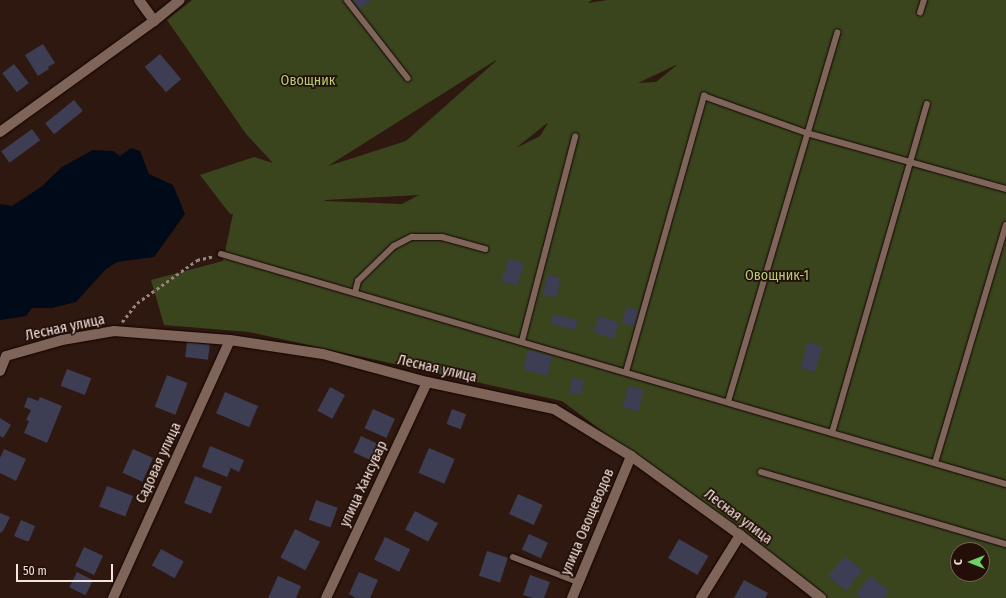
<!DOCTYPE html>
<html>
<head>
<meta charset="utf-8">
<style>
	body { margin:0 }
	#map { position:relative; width:1006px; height:598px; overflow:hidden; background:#2e180f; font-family:"Fira Sans Condensed",sans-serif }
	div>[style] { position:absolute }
	.green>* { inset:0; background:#3a451e }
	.water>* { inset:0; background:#000a18 }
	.building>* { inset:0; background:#3d3e54; transform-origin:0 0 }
	.path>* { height:2.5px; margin-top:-1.25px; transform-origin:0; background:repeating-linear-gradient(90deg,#97847d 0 3px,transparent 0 6px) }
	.roads { filter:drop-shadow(0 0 1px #150400) drop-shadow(0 0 1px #150400) }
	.service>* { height:5.5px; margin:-2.75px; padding:0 2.75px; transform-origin:2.75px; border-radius:2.75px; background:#7e6459 }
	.minor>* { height:10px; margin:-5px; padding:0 5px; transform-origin:5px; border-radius:5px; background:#7e6459 }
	span { translate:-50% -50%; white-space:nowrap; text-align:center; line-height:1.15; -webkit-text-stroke:3.5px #230f07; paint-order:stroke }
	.park-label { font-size:14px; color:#b4d06a }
	.street-label { font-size:14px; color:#f4e4de }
	.north { position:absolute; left:950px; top:542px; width:40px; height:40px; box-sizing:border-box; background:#230f07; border:1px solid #77645d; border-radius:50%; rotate:270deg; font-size:11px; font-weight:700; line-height:16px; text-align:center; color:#f4e4de }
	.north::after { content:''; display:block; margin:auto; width:14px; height:18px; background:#6cd362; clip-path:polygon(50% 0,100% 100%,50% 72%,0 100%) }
	.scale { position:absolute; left:16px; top:564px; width:97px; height:18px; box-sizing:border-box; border:2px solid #f4e4de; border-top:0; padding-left:5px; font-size:12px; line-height:14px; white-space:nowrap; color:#f4e4de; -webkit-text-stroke:3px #230f07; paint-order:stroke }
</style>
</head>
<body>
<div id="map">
	<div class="green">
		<i style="clip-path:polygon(evenodd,192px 0,592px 0,588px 3px,607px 0,1006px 0,1006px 598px,826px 598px,562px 401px,249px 332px,164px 325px,151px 280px,223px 261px,233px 214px,230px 214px,200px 175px,254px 157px,273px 163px,246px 134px,167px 20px,192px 0,496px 61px,406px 141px,328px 166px,496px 60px,496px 61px,192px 0,677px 65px,656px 82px,638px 83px,676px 65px,677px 65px,192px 0,548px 123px,540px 136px,516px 148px,546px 124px,548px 123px,192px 0,419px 195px,402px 204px,325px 201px,325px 200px,419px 195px,192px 0,958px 550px,982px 550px,982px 574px,958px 574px,958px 550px)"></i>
	</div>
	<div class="water">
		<i style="clip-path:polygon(131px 148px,140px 151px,149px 174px,173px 185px,185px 214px,154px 257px,117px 262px,105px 270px,76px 302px,52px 308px,32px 308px,26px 316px,0 320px,0 204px,12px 206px,41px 187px,62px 167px,93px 150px,113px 151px,120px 156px)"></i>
	</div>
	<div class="building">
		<i style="clip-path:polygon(353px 0,371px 0,360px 9px)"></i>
		<i style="clip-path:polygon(43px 44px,55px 63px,48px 67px,49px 69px,38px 76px,25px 55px)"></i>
		<i style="left:160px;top:54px;width:33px;height:20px;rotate:50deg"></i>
		<i style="left:14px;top:64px;width:24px;height:15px;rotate:52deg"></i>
		<i style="left:74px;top:100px;width:14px;height:37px;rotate:51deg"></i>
		<i style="left:32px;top:129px;width:14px;height:38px;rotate:54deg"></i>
		<i style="left:509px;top:258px;width:16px;height:24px;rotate:18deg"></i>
		<i style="left:547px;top:275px;width:14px;height:20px;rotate:12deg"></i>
		<i style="left:626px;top:307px;width:13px;height:17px;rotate:13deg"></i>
		<i style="left:553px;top:314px;width:25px;height:10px;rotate:14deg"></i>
		<i style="left:599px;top:316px;width:21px;height:17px;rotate:19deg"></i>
		<i style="left:187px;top:342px;width:23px;height:15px;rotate:7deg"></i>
		<i style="left:808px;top:342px;width:15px;height:27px;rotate:16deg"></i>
		<i style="left:528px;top:350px;width:25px;height:20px;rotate:14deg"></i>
		<i style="left:67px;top:369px;width:26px;height:18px;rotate:21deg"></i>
		<i style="left:167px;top:375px;width:22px;height:34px;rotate:21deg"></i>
		<i style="left:572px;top:378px;width:12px;height:15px;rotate:9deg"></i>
		<i style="left:628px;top:386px;width:16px;height:22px;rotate:14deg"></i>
		<i style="left:330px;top:387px;width:17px;height:27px;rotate:28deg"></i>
		<i style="left:225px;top:392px;width:36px;height:23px;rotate:23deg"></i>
		<i style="clip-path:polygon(28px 397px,38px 401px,40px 397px,62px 406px,47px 443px,24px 433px,29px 421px,26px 420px,31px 410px,24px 407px)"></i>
		<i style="left:373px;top:409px;width:24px;height:21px;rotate:24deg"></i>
		<i style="left:452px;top:409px;width:15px;height:16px;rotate:20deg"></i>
		<i style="clip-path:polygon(0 418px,11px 425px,3px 438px,0 436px)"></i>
		<i style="left:361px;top:436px;width:23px;height:18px;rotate:25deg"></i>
		<i style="clip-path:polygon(210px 446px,244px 460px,239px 472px,231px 468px,227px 477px,202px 467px)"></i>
		<i style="left:429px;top:448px;width:28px;height:27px;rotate:23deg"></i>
		<i style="clip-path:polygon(4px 449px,26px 459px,16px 481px,0 473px,0 458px)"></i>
		<i style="left:133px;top:449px;width:22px;height:26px;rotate:24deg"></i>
		<i style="left:195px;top:476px;width:29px;height:29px;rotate:22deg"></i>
		<i style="left:107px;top:486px;width:28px;height:22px;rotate:21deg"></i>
		<i style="left:518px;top:494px;width:27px;height:22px;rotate:24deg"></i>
		<i style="left:316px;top:500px;width:23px;height:21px;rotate:20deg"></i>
		<i style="left:415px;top:511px;width:26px;height:21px;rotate:28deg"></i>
		<i style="clip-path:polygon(0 513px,10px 517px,3px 531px,0 533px)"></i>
		<i style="clip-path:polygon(21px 520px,35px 526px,29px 541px,26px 541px,14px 536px)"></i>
		<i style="left:295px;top:529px;width:28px;height:32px;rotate:27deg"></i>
		<i style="left:529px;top:534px;width:21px;height:17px;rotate:25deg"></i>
		<i style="left:385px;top:537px;width:28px;height:25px;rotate:26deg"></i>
		<i style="left:679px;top:539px;width:34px;height:22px;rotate:30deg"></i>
		<i style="left:84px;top:547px;width:21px;height:21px;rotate:25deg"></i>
		<i style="left:161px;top:549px;width:26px;height:19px;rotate:29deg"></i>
		<i style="left:487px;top:551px;width:22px;height:26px;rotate:18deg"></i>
		<i style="left:845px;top:556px;width:23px;height:26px;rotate:40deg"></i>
		<i style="left:77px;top:572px;width:18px;height:17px;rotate:27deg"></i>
		<i style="clip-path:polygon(359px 572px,378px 580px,370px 598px,356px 598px,349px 594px)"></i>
		<i style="clip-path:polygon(530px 575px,550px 582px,544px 598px,533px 598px,523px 595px)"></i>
		<i style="clip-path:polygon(278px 576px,301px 586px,296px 598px,268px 598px)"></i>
		<i style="clip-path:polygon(870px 576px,889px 591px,883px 598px,861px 598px,856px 594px)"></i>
		<i style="clip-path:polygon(744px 580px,768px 593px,765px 598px,734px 598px)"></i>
	</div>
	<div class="path">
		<i style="left:122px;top:322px;width:24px;rotate:-52deg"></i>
		<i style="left:137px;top:303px;width:74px;rotate:-35.6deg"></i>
		<i style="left:197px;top:260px;width:17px;rotate:-13deg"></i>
	</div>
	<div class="roads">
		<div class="service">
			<i style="left:347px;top:0;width:99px;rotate:52deg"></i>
			<i style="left:920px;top:13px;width:14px;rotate:-73deg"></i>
			<i style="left:221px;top:254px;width:818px;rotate:16.33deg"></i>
			<i style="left:355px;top:293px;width:12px;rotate:-76deg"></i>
			<i style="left:358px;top:281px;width:50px;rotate:-44.2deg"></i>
			<i style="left:394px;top:246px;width:20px;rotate:-27deg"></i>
			<i style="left:412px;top:237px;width:30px"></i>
			<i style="left:442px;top:237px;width:45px;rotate:15.6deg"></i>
			<i style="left:522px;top:341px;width:211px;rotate:-75.4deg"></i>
			<i style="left:626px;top:372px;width:287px;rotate:-74.2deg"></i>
			<i style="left:704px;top:96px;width:109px;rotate:19.8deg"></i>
			<i style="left:807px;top:133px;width:207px;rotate:15.7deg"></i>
			<i style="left:728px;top:402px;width:385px;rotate:-73.5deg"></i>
			<i style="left:832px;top:433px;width:342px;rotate:-73.9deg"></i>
			<i style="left:935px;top:463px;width:248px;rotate:-73.4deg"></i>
			<i style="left:761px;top:472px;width:255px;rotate:16.4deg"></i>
			<i style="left:513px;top:557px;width:70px;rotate:21deg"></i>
		</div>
		<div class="minor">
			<i style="left:139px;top:0;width:26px;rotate:54deg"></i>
			<i style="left:0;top:132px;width:190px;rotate:-35.8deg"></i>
			<i style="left:154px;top:21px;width:33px;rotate:-39deg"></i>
			<i style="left:0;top:371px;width:16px;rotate:-68deg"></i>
			<i style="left:6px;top:356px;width:58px;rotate:-15.9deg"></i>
			<i style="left:62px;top:340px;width:53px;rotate:-9.8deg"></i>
			<i style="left:114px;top:331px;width:116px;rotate:4.4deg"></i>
			<i style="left:230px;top:340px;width:94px;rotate:8.6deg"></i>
			<i style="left:323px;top:354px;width:108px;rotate:15.1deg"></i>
			<i style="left:427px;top:382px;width:130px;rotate:12deg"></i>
			<i style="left:554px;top:409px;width:90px;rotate:31.4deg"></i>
			<i style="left:631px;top:456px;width:135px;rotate:35.9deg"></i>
			<i style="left:740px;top:535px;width:103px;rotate:37.9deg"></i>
			<i style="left:113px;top:598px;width:283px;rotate:-65.6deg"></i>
			<i style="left:326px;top:598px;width:238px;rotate:-64.9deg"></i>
			<i style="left:572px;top:598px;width:154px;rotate:-67.4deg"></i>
			<i style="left:701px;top:598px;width:74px;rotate:-58.2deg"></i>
		</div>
	</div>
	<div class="park-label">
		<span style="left:308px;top:81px">Овощник</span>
		<span style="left:777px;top:276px">Овощник-1</span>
	</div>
	<div class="street-label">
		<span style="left:65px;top:328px;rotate:-12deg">Лесная улица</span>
		<span style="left:437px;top:369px;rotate:13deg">Лесная улица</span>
		<span style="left:159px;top:463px;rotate:-65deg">Садовая улица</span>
		<span style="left:364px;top:484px;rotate:-65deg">улица Хансувар</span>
		<span style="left:738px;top:517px;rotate:37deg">Лесная улица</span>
		<span style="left:588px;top:522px;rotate:-67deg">улица Овощеводов</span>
	</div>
	<div class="north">С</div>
	<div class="scale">50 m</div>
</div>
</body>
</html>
